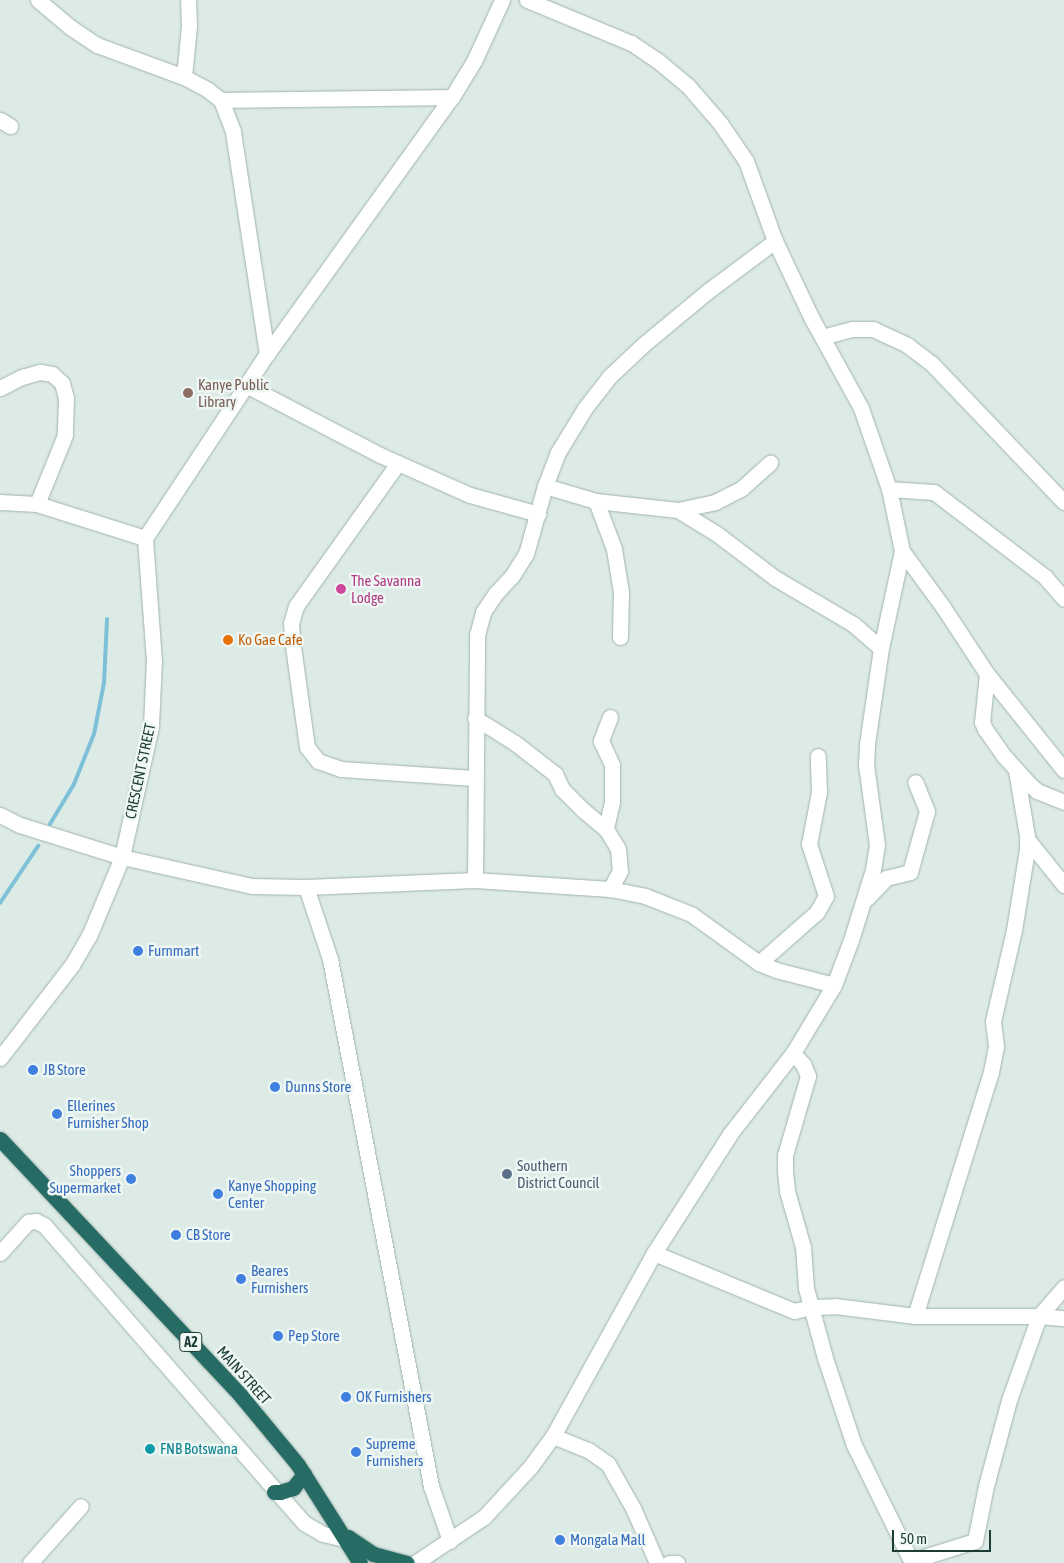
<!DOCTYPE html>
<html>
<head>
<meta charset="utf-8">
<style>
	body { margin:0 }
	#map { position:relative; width:1064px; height:1563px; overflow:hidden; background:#ddebe6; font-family:"Asap Condensed",sans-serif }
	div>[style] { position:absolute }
	.stream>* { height:4px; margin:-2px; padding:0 2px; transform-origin:2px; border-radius:2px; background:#7ec0d7 }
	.roads { filter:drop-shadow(0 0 1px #a0b3ae) drop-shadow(0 0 1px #a0b3ae) }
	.minor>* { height:15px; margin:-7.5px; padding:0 7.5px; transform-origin:7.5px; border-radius:7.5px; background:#fff }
	.highway>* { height:15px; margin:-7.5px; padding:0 7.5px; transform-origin:7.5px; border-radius:7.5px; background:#266b64 }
	.dots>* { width:14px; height:14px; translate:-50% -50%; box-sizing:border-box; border:2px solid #eef7f3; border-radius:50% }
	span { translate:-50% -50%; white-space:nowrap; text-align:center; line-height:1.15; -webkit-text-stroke:5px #eef7f3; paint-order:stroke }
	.shield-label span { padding:1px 4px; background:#eef7f3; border:1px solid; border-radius:4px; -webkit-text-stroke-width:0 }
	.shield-label { font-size:14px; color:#1d3c37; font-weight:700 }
	.education-label { font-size:15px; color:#785e54 }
	.left { translate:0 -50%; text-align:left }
	.hotel-label { font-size:15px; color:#b23c85 }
	.food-label { font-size:15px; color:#c56008 }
	.street-label { font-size:15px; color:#1d3c37 }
	.shop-label { font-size:15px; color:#366cbe }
	.right { translate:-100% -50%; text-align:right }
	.service-label { font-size:15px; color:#4e5e75 }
	.culture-label { font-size:15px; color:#0d838f }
	.scale { position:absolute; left:892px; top:1530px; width:99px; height:22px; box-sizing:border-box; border:2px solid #1d3c37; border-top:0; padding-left:6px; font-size:15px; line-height:18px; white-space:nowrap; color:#1d3c37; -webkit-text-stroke:4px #eef7f3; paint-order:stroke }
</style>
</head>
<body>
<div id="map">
	<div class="stream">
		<i style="left:50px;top:824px;width:47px;rotate:-59deg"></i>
		<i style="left:74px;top:784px;width:54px;rotate:-68.2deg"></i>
		<i style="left:94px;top:734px;width:52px;rotate:-78.9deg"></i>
		<i style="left:104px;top:683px;width:64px;rotate:-87.3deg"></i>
		<i style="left:0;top:903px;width:69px;rotate:-56.3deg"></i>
	</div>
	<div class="roads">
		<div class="minor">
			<i style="left:38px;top:0;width:42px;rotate:40.2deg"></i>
			<i style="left:70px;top:27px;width:32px;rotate:34deg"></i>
			<i style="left:97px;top:45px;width:93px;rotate:20.2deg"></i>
			<i style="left:184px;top:77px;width:27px;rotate:28deg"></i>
			<i style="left:208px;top:90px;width:16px;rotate:38deg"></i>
			<i style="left:221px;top:100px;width:34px;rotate:69deg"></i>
			<i style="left:233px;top:132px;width:225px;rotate:81.3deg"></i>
			<i style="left:184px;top:77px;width:51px;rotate:-84.4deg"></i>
			<i style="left:189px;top:26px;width:26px;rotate:-92deg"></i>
			<i style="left:221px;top:100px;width:231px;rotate:-0.7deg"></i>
			<i style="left:0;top:120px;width:12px;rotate:31deg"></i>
			<i style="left:822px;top:337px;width:31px;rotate:-15deg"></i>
			<i style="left:852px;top:329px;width:21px"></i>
			<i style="left:873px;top:329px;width:38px;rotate:25deg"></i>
			<i style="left:907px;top:345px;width:31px;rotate:37deg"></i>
			<i style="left:932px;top:364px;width:191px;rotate:46.3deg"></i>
			<i style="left:246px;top:385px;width:151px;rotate:27.6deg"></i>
			<i style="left:380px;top:455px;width:98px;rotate:24deg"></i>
			<i style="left:470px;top:495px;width:71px;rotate:15.6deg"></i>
			<i style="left:0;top:388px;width:25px;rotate:-27deg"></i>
			<i style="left:22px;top:377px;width:19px;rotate:-16deg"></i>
			<i style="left:40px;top:372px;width:12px;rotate:9deg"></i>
			<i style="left:52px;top:374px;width:13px;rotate:42deg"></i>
			<i style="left:62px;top:383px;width:16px;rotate:75deg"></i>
			<i style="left:66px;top:398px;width:37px;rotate:92deg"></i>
			<i style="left:65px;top:435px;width:74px;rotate:112.1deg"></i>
			<i style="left:398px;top:463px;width:176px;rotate:125.5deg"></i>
			<i style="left:296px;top:606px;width:18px;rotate:106deg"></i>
			<i style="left:291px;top:623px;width:16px;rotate:86deg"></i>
			<i style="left:292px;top:639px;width:109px;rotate:82.1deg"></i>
			<i style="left:307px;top:747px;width:18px;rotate:52deg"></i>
			<i style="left:318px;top:761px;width:24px;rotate:19deg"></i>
			<i style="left:341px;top:769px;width:133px;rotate:3.9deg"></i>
			<i style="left:545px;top:486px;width:53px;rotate:16.4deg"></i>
			<i style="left:596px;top:501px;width:82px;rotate:6.3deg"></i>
			<i style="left:678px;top:510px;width:38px;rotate:-12deg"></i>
			<i style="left:715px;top:502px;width:30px;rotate:-27deg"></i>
			<i style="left:742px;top:488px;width:38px;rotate:-42deg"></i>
			<i style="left:889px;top:489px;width:45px;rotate:3.8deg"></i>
			<i style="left:934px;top:492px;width:140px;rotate:37.4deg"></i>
			<i style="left:1045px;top:577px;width:29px;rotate:49deg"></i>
			<i style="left:596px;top:501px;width:51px;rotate:69.4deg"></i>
			<i style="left:614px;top:549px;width:44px;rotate:80.8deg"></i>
			<i style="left:621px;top:592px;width:45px;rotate:91.3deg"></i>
			<i style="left:0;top:502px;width:37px;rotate:3deg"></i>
			<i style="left:37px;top:504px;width:113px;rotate:17.5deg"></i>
			<i style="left:678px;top:510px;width:46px;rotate:31.6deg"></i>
			<i style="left:717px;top:534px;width:73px;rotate:37.2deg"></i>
			<i style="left:775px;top:578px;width:91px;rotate:30.5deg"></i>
			<i style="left:853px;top:624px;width:37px;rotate:41deg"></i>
			<i style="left:145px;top:538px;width:221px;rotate:-56.5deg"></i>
			<i style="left:267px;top:354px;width:317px;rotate:-54.3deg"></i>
			<i style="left:452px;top:97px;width:42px;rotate:-58.6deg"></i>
			<i style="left:474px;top:61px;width:67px;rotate:-65.3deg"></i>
			<i style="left:902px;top:551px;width:69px;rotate:53.8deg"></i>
			<i style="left:943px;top:607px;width:80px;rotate:56.7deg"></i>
			<i style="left:987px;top:674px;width:48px;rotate:95.9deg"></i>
			<i style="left:982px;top:722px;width:8px;rotate:67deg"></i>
			<i style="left:985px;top:729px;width:33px;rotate:55deg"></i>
			<i style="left:1004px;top:756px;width:38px;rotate:48deg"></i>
			<i style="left:1029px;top:784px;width:11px;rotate:41deg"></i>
			<i style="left:1037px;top:791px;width:29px;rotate:22deg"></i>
			<i style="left:987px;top:674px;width:123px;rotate:51.3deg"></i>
			<i style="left:610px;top:717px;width:26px;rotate:111deg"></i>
			<i style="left:601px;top:741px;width:26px;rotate:65deg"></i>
			<i style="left:612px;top:765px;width:37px;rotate:90deg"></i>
			<i style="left:612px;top:802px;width:28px;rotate:103deg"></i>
			<i style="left:606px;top:829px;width:23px;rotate:59deg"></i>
			<i style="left:618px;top:849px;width:22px;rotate:85deg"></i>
			<i style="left:620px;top:871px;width:21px;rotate:119deg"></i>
			<i style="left:475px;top:718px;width:47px;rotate:32deg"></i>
			<i style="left:515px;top:743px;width:51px;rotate:37.8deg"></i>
			<i style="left:555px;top:774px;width:17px;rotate:65deg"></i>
			<i style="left:562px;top:789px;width:30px;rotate:45deg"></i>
			<i style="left:583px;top:810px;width:30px;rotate:40deg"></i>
			<i style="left:0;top:815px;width:22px;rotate:27deg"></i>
			<i style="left:20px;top:825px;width:107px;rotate:17.4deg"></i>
			<i style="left:122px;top:857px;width:133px;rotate:12.6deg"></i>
			<i style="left:252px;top:886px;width:54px;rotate:1.1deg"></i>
			<i style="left:306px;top:887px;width:169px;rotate:-2.4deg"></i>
			<i style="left:475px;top:880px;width:135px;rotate:3.8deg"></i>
			<i style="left:610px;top:889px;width:36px;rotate:11deg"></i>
			<i style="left:645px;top:896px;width:49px;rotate:21.4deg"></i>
			<i style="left:691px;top:914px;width:84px;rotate:35.8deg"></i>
			<i style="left:759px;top:963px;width:18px;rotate:22deg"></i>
			<i style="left:776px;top:970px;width:60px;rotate:14.5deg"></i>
			<i style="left:1027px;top:839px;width:59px;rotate:51.2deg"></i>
			<i style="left:475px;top:880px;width:245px;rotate:-89.5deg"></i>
			<i style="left:477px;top:635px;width:24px;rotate:-75deg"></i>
			<i style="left:483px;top:612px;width:23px;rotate:-56deg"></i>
			<i style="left:496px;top:593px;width:23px;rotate:-47deg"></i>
			<i style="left:512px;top:576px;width:26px;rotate:-58deg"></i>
			<i style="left:526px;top:554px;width:71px;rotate:-74.4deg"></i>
			<i style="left:545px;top:486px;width:34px;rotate:-69deg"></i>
			<i style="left:557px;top:454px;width:54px;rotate:-58.7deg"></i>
			<i style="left:585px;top:408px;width:41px;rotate:-52deg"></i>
			<i style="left:610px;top:376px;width:47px;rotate:-43.3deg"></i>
			<i style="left:644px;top:344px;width:83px;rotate:-39.6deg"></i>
			<i style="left:708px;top:291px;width:84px;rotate:-36.7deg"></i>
			<i style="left:306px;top:887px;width:76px;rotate:71.6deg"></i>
			<i style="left:330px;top:959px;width:537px;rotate:79.15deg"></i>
			<i style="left:431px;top:1486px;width:58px;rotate:70.9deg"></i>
			<i style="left:867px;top:898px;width:28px;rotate:-46deg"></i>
			<i style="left:886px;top:878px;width:25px;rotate:-14deg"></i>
			<i style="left:910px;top:872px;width:63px;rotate:-74.4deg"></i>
			<i style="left:927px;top:811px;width:31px;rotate:-112deg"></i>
			<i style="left:759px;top:963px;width:77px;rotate:-41.3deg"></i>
			<i style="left:817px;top:912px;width:18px;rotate:-61deg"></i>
			<i style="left:826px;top:896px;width:55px;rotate:-108.1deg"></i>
			<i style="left:809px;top:844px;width:53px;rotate:-79.1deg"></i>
			<i style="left:819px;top:792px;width:36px;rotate:-92deg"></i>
			<i style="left:793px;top:1053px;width:15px;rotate:48deg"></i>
			<i style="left:803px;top:1064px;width:13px;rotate:67deg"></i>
			<i style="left:808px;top:1076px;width:82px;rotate:106.2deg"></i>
			<i style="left:785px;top:1155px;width:16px;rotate:90deg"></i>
			<i style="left:785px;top:1171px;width:20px;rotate:84deg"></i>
			<i style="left:787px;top:1191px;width:58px;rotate:74.1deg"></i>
			<i style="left:803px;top:1247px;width:41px;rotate:85.8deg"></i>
			<i style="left:806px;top:1288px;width:73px;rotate:74.8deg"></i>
			<i style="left:825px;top:1358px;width:92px;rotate:71.6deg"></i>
			<i style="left:854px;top:1445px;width:131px;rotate:63.8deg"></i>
			<i style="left:0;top:1058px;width:118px;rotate:-52.3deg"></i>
			<i style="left:72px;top:965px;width:34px;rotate:-60deg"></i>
			<i style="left:89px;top:936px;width:86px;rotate:-67.3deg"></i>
			<i style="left:122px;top:857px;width:134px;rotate:-77.5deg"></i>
			<i style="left:151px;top:726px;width:65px;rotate:-87.4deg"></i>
			<i style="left:154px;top:661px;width:123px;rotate:-94.2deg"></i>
			<i style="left:0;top:1253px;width:42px;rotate:-47.9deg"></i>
			<i style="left:28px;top:1222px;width:8px;rotate:-7deg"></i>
			<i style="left:36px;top:1221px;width:9px;rotate:27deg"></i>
			<i style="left:44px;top:1225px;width:395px;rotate:48.9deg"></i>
			<i style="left:304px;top:1523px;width:22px;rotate:30deg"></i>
			<i style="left:323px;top:1534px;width:23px;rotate:13deg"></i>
			<i style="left:654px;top:1253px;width:152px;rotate:22.5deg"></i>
			<i style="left:794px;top:1311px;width:18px;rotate:-13deg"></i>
			<i style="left:812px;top:1307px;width:23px;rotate:-2deg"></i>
			<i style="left:835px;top:1306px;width:81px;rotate:7.1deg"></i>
			<i style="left:915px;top:1316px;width:124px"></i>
			<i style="left:1039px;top:1316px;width:38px;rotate:-49deg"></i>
			<i style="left:915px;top:1316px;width:256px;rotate:-72.7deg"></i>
			<i style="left:991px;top:1072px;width:26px;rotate:-79deg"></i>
			<i style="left:996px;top:1046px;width:25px;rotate:-97deg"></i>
			<i style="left:993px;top:1021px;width:93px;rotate:-77deg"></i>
			<i style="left:1014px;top:930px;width:81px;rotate:-80.8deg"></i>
			<i style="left:1027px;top:850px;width:14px;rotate:-90deg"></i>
			<i style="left:1027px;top:836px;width:67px;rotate:-99.5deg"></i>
			<i style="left:553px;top:1436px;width:38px;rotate:22deg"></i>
			<i style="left:588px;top:1450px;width:24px;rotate:35deg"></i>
			<i style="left:608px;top:1464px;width:51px;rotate:60.4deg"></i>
			<i style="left:633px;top:1508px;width:60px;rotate:66.4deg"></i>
			<i style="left:911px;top:1561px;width:67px;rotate:-17.4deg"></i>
			<i style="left:975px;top:1541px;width:56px;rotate:-78.7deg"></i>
			<i style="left:986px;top:1486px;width:89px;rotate:-75deg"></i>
			<i style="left:1009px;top:1400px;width:89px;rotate:-70.3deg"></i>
			<i style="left:1039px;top:1316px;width:25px;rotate:5deg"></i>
			<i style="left:30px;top:1563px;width:76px;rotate:-48.2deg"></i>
			<i style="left:415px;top:1563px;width:83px;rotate:-33.7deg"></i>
			<i style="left:484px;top:1517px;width:69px;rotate:-47.3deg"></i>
			<i style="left:531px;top:1466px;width:37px;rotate:-54deg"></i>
			<i style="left:553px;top:1436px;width:209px;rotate:-61.1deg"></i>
			<i style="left:654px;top:1253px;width:141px;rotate:-57.4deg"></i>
			<i style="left:730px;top:1134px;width:103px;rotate:-52.1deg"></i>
			<i style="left:793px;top:1053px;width:79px;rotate:-58.9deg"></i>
			<i style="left:834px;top:985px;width:48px;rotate:-69.3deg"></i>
			<i style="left:851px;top:940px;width:73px;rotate:-72.6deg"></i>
			<i style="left:873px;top:870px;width:25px;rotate:-81deg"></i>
			<i style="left:877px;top:845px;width:81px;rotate:-97.8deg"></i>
			<i style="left:866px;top:765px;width:21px;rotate:-87deg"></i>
			<i style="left:867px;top:744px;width:97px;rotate:-81.7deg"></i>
			<i style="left:881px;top:648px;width:99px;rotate:-77.8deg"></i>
			<i style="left:902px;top:551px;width:63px;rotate:-101.8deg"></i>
			<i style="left:889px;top:489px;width:86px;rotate:-109.1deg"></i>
			<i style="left:861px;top:408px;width:102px;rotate:-118.8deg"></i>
			<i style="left:812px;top:319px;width:86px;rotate:-115.4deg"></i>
			<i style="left:775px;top:241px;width:85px;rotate:-109.9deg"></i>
			<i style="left:746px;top:161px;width:46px;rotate:-124.4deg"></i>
			<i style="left:720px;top:123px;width:49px;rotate:-130.9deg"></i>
			<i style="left:688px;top:86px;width:39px;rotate:-140deg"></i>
			<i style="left:658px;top:61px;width:32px;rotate:-146deg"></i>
			<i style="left:631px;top:43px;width:113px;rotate:-157.5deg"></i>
			<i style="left:669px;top:1563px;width:8px"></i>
		</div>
		<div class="highway">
			<i style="left:0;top:1139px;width:352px;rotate:46.8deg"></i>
			<i style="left:241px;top:1396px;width:89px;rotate:50.4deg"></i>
			<i style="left:298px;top:1465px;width:116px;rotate:57.7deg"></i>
			<i style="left:274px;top:1492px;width:6px"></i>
			<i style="left:280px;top:1492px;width:14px;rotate:-17deg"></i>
			<i style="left:293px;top:1488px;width:18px;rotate:-52deg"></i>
			<i style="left:348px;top:1537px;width:30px;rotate:34deg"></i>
			<i style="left:373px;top:1554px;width:35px;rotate:15deg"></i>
		</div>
	</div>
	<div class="dots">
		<i style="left:188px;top:393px;background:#8d6e63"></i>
		<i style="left:341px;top:589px;background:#d1479c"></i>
		<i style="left:228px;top:640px;background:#e8710a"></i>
		<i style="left:138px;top:951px;background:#3f7fe0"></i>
		<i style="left:33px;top:1070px;background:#3f7fe0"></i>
		<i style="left:275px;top:1087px;background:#3f7fe0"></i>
		<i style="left:57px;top:1114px;background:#3f7fe0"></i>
		<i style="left:507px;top:1174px;background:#5c6f8a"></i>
		<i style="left:131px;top:1179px;background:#3f7fe0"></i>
		<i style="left:218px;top:1194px;background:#3f7fe0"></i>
		<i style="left:176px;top:1235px;background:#3f7fe0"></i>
		<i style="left:241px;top:1279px;background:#3f7fe0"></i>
		<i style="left:278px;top:1336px;background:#3f7fe0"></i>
		<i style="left:346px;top:1397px;background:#3f7fe0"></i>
		<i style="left:150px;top:1449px;background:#0f9aa8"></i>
		<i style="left:356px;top:1452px;background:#3f7fe0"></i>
		<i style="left:560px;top:1540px;background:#3f7fe0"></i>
	</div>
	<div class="shield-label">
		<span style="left:191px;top:1342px">A2</span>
	</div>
	<div class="education-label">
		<span class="left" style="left:198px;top:393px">Kanye Public<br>Library</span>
	</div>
	<div class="hotel-label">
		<span class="left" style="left:351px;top:589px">The Savanna<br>Lodge</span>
	</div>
	<div class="food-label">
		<span class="left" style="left:238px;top:640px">Ko Gae Cafe</span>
	</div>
	<div class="street-label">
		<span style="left:140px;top:771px;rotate:-78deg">CRESCENT STREET</span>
		<span style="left:244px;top:1375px;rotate:48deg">MAIN STREET</span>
	</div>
	<div class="shop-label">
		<span class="left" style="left:148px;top:951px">Furnmart</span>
		<span class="left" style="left:43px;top:1070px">JB Store</span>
		<span class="left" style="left:285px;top:1087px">Dunns Store</span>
		<span class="left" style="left:67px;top:1114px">Ellerines<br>Furnisher Shop</span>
		<span class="right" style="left:121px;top:1179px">Shoppers<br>Supermarket</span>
		<span class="left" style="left:228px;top:1194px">Kanye Shopping<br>Center</span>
		<span class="left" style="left:186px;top:1235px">CB Store</span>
		<span class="left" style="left:251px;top:1279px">Beares<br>Furnishers</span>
		<span class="left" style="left:288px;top:1336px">Pep Store</span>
		<span class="left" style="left:356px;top:1397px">OK Furnishers</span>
		<span class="left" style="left:366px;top:1452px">Supreme<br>Furnishers</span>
		<span class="left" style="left:570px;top:1540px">Mongala Mall</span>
	</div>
	<div class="service-label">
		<span class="left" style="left:517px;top:1174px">Southern<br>District Council</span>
	</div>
	<div class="culture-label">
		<span class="left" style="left:160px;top:1449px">FNB Botswana</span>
	</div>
	<div class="scale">50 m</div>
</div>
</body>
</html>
